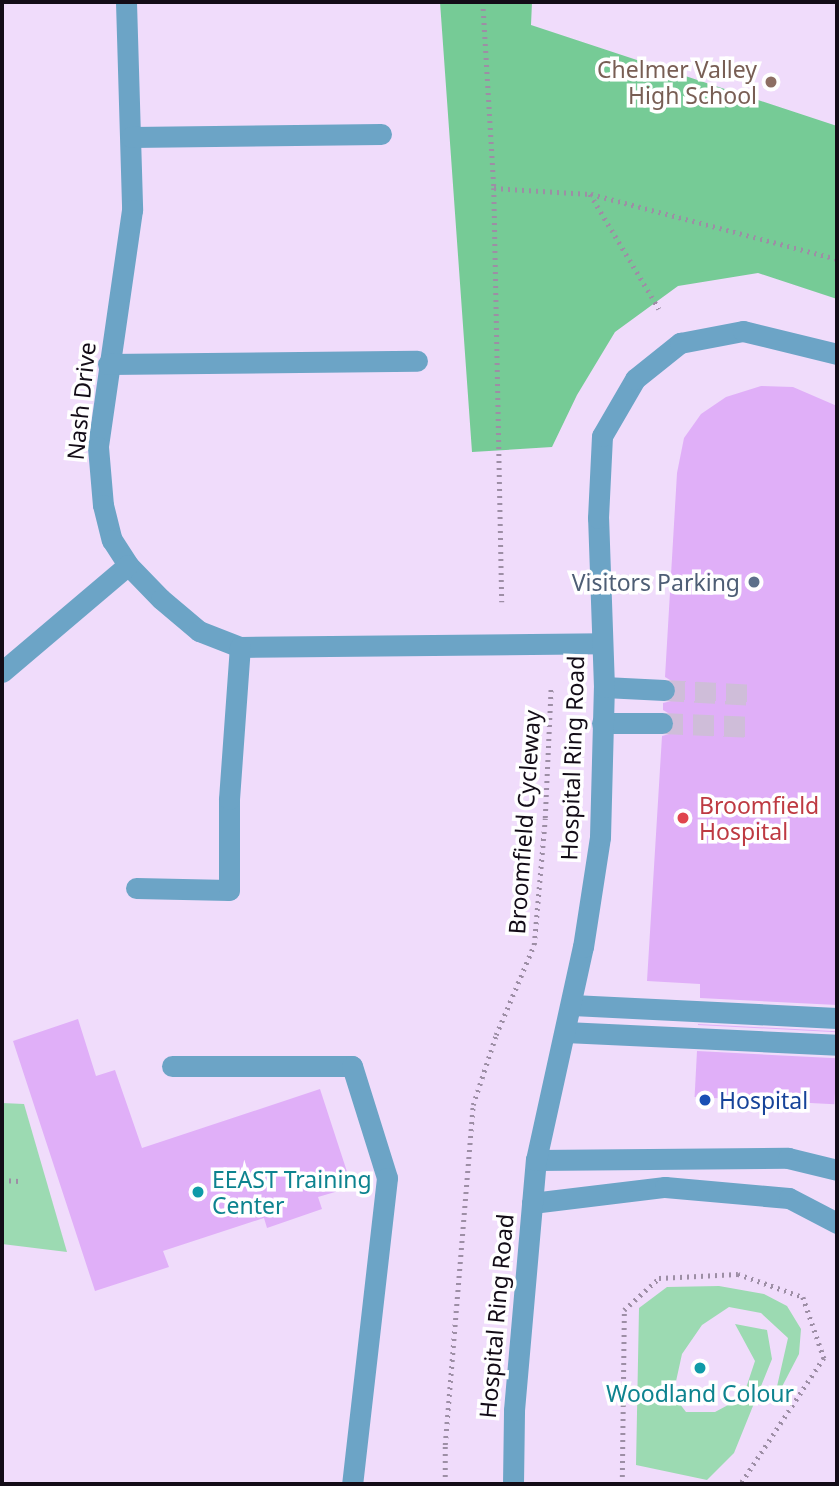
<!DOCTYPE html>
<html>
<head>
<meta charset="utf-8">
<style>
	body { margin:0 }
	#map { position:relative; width:839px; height:1486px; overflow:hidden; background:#f0dcfb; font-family:"Noto Sans",sans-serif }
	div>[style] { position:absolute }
	.green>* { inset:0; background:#9cdab2 }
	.forest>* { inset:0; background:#76cb96 }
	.building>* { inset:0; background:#e0aff8; transform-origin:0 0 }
	.minor-tunnel>* { height:21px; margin-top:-10.5px; transform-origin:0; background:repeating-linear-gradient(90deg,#cfbdd9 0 21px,transparent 0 31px) }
	.path>* { height:4.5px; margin-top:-2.25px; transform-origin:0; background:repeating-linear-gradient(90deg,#9d8ea5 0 2px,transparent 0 7px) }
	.minor>* { height:21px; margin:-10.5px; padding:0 10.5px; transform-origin:10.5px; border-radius:10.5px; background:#6ca4c6 }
	.dots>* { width:19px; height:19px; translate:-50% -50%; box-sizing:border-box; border:4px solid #fff; border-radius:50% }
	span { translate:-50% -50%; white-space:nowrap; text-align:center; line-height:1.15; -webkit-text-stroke:7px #fff; paint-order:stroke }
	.education-label { font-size:23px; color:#785e54 }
	.right { translate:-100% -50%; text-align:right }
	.street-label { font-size:23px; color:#130c17 }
	.service-label { font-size:23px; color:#4e5e75 }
	.health-label { font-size:23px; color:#be3a42 }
	.left { translate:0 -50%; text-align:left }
	.transit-label { font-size:23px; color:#164399 }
	.culture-label { font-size:23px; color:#0d838f }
	.frame { position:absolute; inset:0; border:4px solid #130c17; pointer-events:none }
</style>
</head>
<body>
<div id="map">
	<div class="green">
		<i style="clip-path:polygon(2px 1103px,24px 1104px,67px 1252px,2px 1244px)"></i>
		<i style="clip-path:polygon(719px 1286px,764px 1294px,787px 1306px,801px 1329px,799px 1354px,773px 1404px,788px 1338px,761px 1313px,729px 1307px,702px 1325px,682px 1354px,673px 1395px,686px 1412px,715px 1412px,743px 1397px,755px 1361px,735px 1324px,767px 1330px,772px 1359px,734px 1453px,707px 1480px,636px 1465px,639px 1308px,667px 1287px)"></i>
	</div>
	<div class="forest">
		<i style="clip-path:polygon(440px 2px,532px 2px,531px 25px,837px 126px,837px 299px,758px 273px,678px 286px,615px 332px,577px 395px,552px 447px,472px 452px)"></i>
	</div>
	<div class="building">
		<i style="clip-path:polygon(761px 386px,793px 387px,837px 406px,837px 1005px,700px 998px,700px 984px,647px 981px,662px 736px,669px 734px,675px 724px,673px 716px,663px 710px,663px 703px,671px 701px,677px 691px,675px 683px,665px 677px,677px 473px,684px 438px,701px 414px,726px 397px)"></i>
		<i style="clip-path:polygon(78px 1019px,96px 1076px,115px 1070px,142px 1148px,320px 1089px,352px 1187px,318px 1197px,322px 1209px,267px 1228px,264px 1218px,163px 1251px,169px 1267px,95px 1291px,13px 1041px)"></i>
		<i style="left:698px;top:1024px;width:139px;height:1px;rotate:3deg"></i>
		<i style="left:697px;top:1051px;width:140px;height:46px;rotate:3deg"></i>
	</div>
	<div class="minor-tunnel">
		<i style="left:664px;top:690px;width:92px;rotate:3.1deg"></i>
		<i style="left:662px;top:723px;width:92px;rotate:2.5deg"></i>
	</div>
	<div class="path">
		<i style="left:483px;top:2px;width:186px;rotate:86.6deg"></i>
		<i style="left:494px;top:188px;width:414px;rotate:88.9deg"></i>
		<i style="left:494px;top:188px;width:96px;rotate:3.6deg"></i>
		<i style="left:590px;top:194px;width:134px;rotate:59deg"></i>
		<i style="left:591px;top:194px;width:254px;rotate:14.8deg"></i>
		<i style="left:2px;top:1180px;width:17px;rotate:3deg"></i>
		<i style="left:445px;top:1484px;width:39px;rotate:-90deg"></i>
		<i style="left:445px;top:1445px;width:341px;rotate:-85.3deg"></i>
		<i style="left:473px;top:1105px;width:74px;rotate:-71.8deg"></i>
		<i style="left:496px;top:1035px;width:98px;rotate:-67.1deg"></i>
		<i style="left:534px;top:945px;width:127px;rotate:-85deg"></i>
		<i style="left:545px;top:818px;width:132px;rotate:-87.4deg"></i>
		<i style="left:622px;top:1484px;width:174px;rotate:-89.3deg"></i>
		<i style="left:624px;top:1310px;width:47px;rotate:-42.4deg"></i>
		<i style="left:659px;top:1278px;width:79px;rotate:-2.9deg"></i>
		<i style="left:738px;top:1274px;width:69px;rotate:19.5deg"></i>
		<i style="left:803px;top:1297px;width:65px;rotate:71deg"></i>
		<i style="left:824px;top:1358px;width:151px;rotate:123.4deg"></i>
	</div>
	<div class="minor">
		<i style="left:126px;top:2px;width:208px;rotate:88.3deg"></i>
		<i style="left:132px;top:210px;width:239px;rotate:98.2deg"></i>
		<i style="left:98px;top:447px;width:58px;rotate:85.1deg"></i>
		<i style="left:103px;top:505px;width:36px;rotate:76deg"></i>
		<i style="left:112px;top:540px;width:30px;rotate:57deg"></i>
		<i style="left:128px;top:565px;width:47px;rotate:45.9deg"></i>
		<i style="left:161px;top:599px;width:50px;rotate:40.1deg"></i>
		<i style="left:199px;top:631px;width:44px;rotate:21.3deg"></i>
		<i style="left:240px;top:647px;width:362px;rotate:-0.6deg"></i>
		<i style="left:131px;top:137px;width:250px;rotate:-0.7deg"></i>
		<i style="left:108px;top:364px;width:309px;rotate:-0.6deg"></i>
		<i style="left:2px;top:672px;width:165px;rotate:-40.3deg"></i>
		<i style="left:604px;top:687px;width:60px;rotate:2.9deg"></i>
		<i style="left:602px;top:723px;width:60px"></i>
		<i style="left:136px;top:888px;width:93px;rotate:1.2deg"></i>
		<i style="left:229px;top:890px;width:91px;rotate:-90deg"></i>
		<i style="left:229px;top:799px;width:152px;rotate:-85.9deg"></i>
		<i style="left:572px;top:1005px;width:265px;rotate:2.8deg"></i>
		<i style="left:565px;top:1032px;width:272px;rotate:2.7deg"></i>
		<i style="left:172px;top:1066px;width:180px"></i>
		<i style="left:352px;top:1066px;width:117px;rotate:72.6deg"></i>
		<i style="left:387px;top:1178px;width:308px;rotate:96.5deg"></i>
		<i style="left:536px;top:1160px;width:252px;rotate:-0.5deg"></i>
		<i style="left:788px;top:1158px;width:50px;rotate:13.8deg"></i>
		<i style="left:532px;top:1203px;width:134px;rotate:-6.9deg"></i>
		<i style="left:665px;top:1187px;width:124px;rotate:5.1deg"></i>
		<i style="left:789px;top:1198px;width:54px;rotate:27.5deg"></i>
		<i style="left:513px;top:1484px;width:74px;rotate:-89.2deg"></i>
		<i style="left:514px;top:1410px;width:251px;rotate:-85deg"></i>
		<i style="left:536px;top:1160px;width:218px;rotate:-77.6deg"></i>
		<i style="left:583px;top:947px;width:111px;rotate:-81.2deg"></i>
		<i style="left:600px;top:837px;width:150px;rotate:-88.5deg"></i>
		<i style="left:604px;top:687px;width:169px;rotate:-92deg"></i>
		<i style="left:598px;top:518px;width:82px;rotate:-87.2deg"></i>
		<i style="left:602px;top:436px;width:66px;rotate:-59.9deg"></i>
		<i style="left:635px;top:379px;width:58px;rotate:-38.7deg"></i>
		<i style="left:680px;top:343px;width:64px;rotate:-10.8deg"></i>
		<i style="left:743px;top:331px;width:97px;rotate:13.7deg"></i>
	</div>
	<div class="dots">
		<i style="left:771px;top:82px;background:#8d6e63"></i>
		<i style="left:754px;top:582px;background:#5c6f8a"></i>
		<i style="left:683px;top:818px;background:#e0444e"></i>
		<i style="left:705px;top:1100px;background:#1a4fb4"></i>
		<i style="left:198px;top:1192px;background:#0f9aa8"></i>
		<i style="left:700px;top:1368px;background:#0f9aa8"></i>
	</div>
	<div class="education-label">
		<span class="right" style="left:757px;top:82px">Chelmer Valley<br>High School</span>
	</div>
	<div class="street-label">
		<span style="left:81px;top:401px;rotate:-84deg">Nash Drive</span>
		<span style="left:572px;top:758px;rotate:-88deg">Hospital Ring Road</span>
		<span style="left:524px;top:822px;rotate:-86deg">Broomfield Cycleway</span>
		<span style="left:496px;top:1316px;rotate:-85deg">Hospital Ring Road</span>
	</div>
	<div class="service-label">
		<span class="right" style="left:740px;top:582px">Visitors Parking</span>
	</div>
	<div class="health-label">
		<span class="left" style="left:699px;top:818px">Broomfield<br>Hospital</span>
	</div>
	<div class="transit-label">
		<span class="left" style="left:719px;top:1100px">Hospital</span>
	</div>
	<div class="culture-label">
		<span class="left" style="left:212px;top:1192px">EEAST Training<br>Center</span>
		<span style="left:700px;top:1393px">Woodland Colour</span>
	</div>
	<div class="frame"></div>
</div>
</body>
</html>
